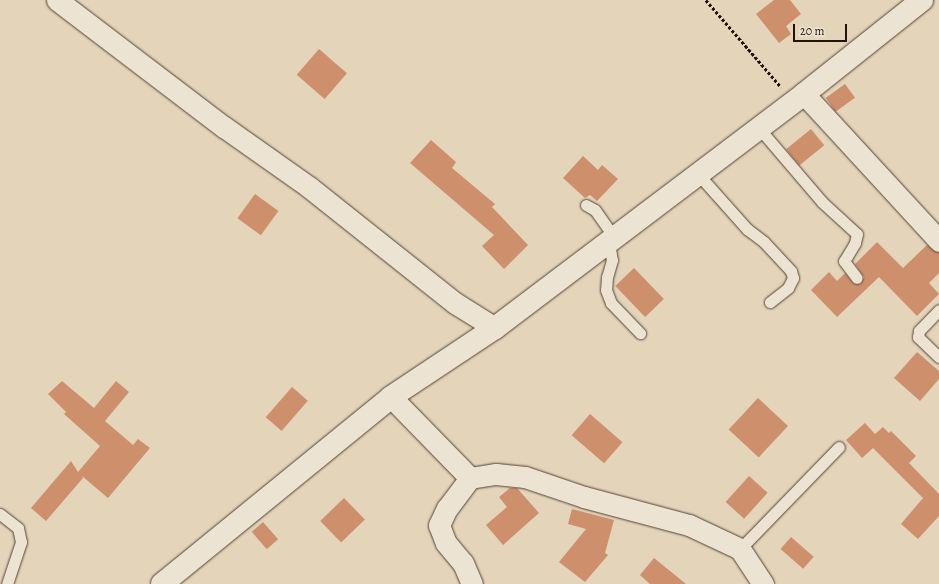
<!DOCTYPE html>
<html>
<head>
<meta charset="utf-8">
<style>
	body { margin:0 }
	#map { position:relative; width:939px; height:584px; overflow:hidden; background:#e4d4ba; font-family:Alegreya,serif }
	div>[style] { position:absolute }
	.building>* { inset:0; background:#ce8f6c; transform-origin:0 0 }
	.path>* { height:2.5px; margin-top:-1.25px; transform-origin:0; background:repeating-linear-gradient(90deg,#221207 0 3px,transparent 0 5px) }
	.roads { filter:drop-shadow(0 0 1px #524234) drop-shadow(0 0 1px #524234) }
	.service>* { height:11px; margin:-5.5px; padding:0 5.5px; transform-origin:5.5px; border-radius:5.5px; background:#ede3d2 }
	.minor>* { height:21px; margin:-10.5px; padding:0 10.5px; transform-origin:10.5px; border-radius:10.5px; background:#ede3d2 }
	.tertiary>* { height:22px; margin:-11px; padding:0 11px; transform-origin:11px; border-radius:11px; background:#ede3d2 }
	span { translate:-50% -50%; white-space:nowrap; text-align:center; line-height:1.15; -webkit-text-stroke:4px #ede3d2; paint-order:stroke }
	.scale { position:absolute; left:793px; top:24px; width:54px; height:18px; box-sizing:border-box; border:2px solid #221207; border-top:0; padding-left:5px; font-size:12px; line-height:14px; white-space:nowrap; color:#221207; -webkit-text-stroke:3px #ede3d2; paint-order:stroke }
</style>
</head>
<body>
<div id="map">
	<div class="building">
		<i style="clip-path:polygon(774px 0,790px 0,801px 14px,786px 26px,791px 34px,779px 43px,756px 14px)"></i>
		<i style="left:319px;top:49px;width:37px;height:34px;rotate:41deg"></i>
		<i style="left:845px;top:84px;width:17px;height:24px;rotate:54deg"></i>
		<i style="left:811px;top:129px;width:21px;height:32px;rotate:51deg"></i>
		<i style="clip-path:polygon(431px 140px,456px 162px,452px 168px,495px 204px,492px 207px,528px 245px,504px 269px,482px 246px,494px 235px,410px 163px)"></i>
		<i style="clip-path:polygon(583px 156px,598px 170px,602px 165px,618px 179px,597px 201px,590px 195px,585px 198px,563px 178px)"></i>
		<i style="left:255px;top:194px;width:29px;height:30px;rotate:36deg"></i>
		<i style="clip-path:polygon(877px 242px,903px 268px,927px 245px,939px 253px,939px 273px,929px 283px,939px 294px,917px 316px,879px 277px,837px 317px,811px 290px,829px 272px,837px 281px,845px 273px,854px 284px,861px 284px,864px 277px,855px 264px)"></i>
		<i style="left:634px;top:268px;width:43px;height:26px;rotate:46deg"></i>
		<i style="clip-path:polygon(917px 352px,939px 371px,939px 379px,920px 401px,894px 378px)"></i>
		<i style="clip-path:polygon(62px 381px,94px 408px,116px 381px,129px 392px,105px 421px,133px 445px,138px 439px,150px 448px,108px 498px,82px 476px,83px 478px,46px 521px,31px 508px,71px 461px,78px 472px,100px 446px,64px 414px,66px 412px,48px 394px)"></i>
		<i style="left:292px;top:387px;width:21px;height:40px;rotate:41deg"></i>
		<i style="left:758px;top:398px;width:41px;height:43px;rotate:43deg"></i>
		<i style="left:590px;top:414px;width:43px;height:28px;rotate:41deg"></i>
		<i style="clip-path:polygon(865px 423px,875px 434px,883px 427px,889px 433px,891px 431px,916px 456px,909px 463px,939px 494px,939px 516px,918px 539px,901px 524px,923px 498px,873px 448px,862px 458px,846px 440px)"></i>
		<i style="left:749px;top:476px;width:25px;height:35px;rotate:42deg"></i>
		<i style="clip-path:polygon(510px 488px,517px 488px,539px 513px,503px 545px,486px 525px,507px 507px,499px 497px)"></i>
		<i style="left:344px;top:498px;width:30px;height:33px;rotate:46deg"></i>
		<i style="clip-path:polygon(572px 509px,614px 520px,605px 553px,608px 555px,585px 582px,559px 562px,586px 529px,568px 524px)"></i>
		<i style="left:263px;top:522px;width:23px;height:15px;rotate:49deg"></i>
		<i style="left:791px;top:537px;width:30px;height:16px;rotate:41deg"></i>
		<i style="clip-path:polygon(654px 558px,686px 584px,650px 584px,640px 575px)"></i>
	</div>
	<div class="path">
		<i style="left:706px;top:0;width:115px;rotate:49.2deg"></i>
	</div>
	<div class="roads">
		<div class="service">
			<i style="left:758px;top:127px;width:99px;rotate:49.5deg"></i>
			<i style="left:822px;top:202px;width:47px;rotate:42.4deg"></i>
			<i style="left:857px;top:234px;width:9px;rotate:103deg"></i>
			<i style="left:855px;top:243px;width:21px;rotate:121deg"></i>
			<i style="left:844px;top:261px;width:21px;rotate:53deg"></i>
			<i style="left:698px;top:174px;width:74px;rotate:48.3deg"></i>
			<i style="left:747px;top:229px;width:21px;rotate:37deg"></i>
			<i style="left:764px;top:242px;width:40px;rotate:47deg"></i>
			<i style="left:791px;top:271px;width:7px;rotate:74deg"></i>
			<i style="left:793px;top:278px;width:11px;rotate:117deg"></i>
			<i style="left:788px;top:288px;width:23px;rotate:142deg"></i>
			<i style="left:586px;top:205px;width:10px;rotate:29deg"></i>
			<i style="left:595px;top:210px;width:24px;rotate:55deg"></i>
			<i style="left:609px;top:230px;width:9px;rotate:32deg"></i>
			<i style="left:609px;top:242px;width:18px;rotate:81deg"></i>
			<i style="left:612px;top:260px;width:18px;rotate:106deg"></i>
			<i style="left:607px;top:277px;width:13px;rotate:94deg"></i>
			<i style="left:606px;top:290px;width:14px;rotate:69deg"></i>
			<i style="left:611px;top:303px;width:42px;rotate:46deg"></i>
			<i style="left:939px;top:310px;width:29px;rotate:134deg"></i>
			<i style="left:919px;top:331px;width:6px;rotate:99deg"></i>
			<i style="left:918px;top:337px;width:29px;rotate:44deg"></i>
			<i style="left:0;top:514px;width:23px;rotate:38deg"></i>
			<i style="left:18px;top:528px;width:14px;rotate:78deg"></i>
			<i style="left:21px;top:542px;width:44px;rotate:108.4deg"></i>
			<i style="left:740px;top:549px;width:142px;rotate:-45.9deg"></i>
		</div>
		<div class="minor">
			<i style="left:57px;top:0;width:210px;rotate:37.3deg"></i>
			<i style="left:224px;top:127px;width:104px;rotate:35.2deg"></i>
			<i style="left:309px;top:187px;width:186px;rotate:38.5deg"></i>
			<i style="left:455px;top:303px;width:47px;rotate:32deg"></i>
			<i style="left:804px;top:94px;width:200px;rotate:47.4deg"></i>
			<i style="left:391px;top:397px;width:113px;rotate:45.7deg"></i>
			<i style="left:470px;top:478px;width:26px;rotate:-9deg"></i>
			<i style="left:496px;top:474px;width:29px;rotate:6deg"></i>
			<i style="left:525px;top:477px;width:62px;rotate:18.7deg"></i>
			<i style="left:584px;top:497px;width:109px;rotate:14.9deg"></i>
			<i style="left:689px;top:525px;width:56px;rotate:25.2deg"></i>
			<i style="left:740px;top:549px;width:42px;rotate:56.7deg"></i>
			<i style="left:470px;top:478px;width:38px;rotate:127deg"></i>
			<i style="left:447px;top:508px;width:19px;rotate:115deg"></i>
			<i style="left:439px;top:525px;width:19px;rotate:69deg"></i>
			<i style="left:446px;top:543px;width:26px;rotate:50deg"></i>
			<i style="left:463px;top:563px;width:23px;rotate:67deg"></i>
		</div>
		<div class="tertiary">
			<i style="left:162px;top:584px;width:296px;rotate:-39.2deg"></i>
			<i style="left:391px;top:397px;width:125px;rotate:-33.6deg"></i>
			<i style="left:495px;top:328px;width:388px;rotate:-37.1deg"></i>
			<i style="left:804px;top:94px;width:151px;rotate:-38.5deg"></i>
		</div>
	</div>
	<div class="scale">20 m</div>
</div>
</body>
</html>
